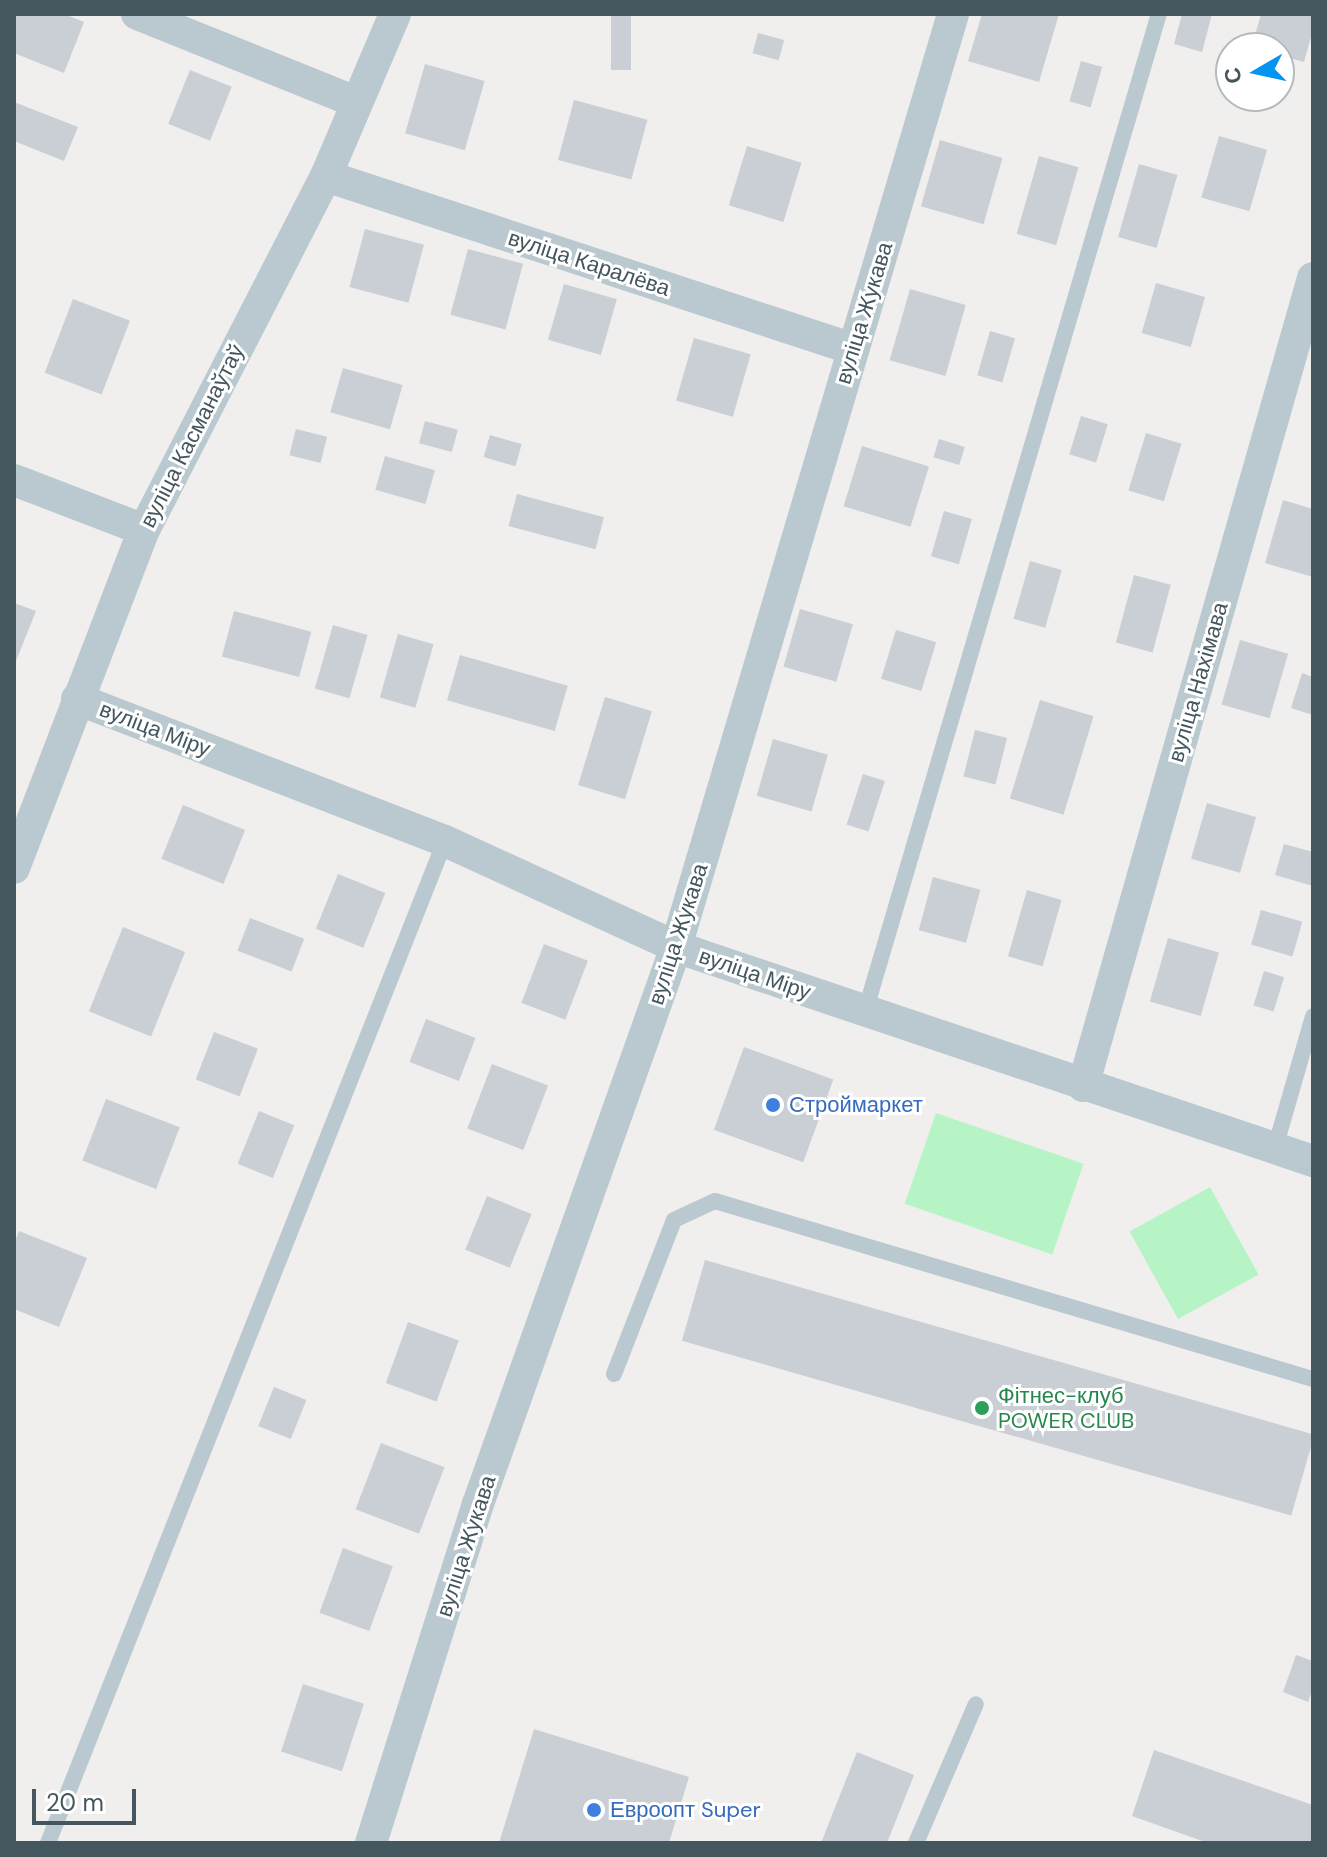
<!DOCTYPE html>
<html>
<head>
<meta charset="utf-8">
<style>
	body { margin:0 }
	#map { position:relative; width:1327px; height:1857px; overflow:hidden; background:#f1eeee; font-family:"DM Sans",sans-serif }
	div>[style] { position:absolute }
	.green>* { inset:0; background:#b7f4c5; transform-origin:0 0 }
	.building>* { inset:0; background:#c9cfd4; transform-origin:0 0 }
	.service>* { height:16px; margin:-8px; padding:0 8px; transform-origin:8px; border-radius:8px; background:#bac9cf }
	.minor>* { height:32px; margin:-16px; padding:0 16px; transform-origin:16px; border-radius:16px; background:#bac9cf }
	.dots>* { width:22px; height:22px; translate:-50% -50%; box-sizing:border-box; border:4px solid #fff; border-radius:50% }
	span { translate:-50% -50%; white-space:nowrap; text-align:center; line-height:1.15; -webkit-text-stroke:6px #fff; paint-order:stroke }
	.street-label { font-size:22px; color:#44565e }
	.shop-label { font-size:22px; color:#366cbe }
	.left { translate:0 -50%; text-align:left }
	.leisure-label { font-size:22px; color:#27864d }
	.frame { position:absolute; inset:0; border:16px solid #44565e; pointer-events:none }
	.north { position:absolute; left:1215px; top:32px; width:80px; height:80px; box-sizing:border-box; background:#fff; border:2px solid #b4bbbf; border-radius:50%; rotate:261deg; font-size:22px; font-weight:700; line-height:32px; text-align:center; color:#44565e }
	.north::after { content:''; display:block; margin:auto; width:28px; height:36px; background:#0694f3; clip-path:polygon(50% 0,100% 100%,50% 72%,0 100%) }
	.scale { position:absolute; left:32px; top:1789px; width:104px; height:36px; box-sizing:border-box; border:4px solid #44565e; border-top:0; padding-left:10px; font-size:24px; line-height:28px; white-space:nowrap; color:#44565e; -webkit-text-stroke:6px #fff; paint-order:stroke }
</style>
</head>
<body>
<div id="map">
	<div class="green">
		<i style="left:936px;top:1113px;width:156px;height:96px;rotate:19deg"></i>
		<i style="left:1210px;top:1187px;width:100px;height:92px;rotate:61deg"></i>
	</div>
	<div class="building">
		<i style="clip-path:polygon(15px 14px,64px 14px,84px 22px,64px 73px,14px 53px)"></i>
		<i style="left:611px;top:14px;width:20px;height:56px"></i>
		<i style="clip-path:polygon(982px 14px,1059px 14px,1039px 82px,968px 61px)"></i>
		<i style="clip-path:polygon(1182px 14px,1212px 14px,1202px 52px,1174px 44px)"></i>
		<i style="clip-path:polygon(1261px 14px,1313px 14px,1313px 30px,1304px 62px,1279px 55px,1279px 48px,1252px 46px)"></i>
		<i style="left:758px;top:33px;width:27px;height:21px;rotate:15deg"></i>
		<i style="left:1081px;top:61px;width:22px;height:42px;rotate:16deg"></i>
		<i style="left:425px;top:64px;width:62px;height:72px;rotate:16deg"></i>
		<i style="left:190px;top:70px;width:45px;height:58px;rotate:22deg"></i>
		<i style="left:574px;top:100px;width:76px;height:62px;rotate:15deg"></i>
		<i style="clip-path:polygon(14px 102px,78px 127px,64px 161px,14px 141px)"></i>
		<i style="left:1219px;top:136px;width:50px;height:64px;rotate:16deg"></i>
		<i style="left:940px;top:140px;width:65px;height:69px;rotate:16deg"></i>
		<i style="left:747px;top:146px;width:57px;height:62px;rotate:17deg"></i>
		<i style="left:1039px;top:156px;width:41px;height:81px;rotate:16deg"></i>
		<i style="left:1139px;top:164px;width:40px;height:76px;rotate:16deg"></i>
		<i style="left:365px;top:229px;width:61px;height:60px;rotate:15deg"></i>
		<i style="left:468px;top:249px;width:57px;height:68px;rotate:15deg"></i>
		<i style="left:1156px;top:283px;width:51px;height:52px;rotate:16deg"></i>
		<i style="left:564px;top:284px;width:55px;height:58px;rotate:16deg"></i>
		<i style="left:910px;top:289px;width:58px;height:74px;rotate:16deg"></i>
		<i style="left:73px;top:299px;width:61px;height:79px;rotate:21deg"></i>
		<i style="left:990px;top:331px;width:26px;height:46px;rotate:16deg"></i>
		<i style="left:694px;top:338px;width:59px;height:65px;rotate:16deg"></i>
		<i style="left:343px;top:368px;width:62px;height:46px;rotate:16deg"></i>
		<i style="left:1081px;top:416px;width:28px;height:40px;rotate:17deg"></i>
		<i style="left:425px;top:421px;width:34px;height:23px;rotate:15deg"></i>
		<i style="left:296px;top:429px;width:32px;height:27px;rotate:14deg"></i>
		<i style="left:1146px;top:433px;width:37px;height:60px;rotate:17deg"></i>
		<i style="left:490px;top:435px;width:33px;height:23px;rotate:16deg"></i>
		<i style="left:939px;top:439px;width:27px;height:19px;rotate:17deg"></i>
		<i style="left:862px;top:446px;width:70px;height:63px;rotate:17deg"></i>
		<i style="left:385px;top:456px;width:52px;height:35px;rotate:16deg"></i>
		<i style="left:517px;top:494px;width:90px;height:33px;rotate:15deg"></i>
		<i style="clip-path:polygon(1283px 500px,1313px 509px,1313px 577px,1265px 563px)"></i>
		<i style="left:944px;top:511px;width:29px;height:47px;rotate:16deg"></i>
		<i style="left:1030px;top:561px;width:33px;height:60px;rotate:16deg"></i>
		<i style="left:1134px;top:575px;width:38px;height:70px;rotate:15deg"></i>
		<i style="clip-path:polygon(14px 603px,36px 611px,14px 666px)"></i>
		<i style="left:800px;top:609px;width:55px;height:60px;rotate:16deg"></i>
		<i style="left:234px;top:611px;width:80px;height:47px;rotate:15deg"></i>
		<i style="left:333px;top:625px;width:36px;height:66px;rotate:16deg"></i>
		<i style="left:896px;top:630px;width:42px;height:51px;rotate:17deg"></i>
		<i style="left:398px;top:634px;width:37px;height:66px;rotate:16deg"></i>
		<i style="left:1240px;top:640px;width:50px;height:67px;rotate:16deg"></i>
		<i style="left:460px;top:655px;width:112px;height:47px;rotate:16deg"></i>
		<i style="clip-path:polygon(1302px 673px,1313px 677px,1313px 715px,1291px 708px)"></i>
		<i style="left:605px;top:697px;width:49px;height:92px;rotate:17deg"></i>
		<i style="left:1040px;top:700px;width:56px;height:103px;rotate:17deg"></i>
		<i style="left:975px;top:730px;width:33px;height:48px;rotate:14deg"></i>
		<i style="left:773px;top:739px;width:57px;height:59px;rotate:16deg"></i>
		<i style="left:863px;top:774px;width:23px;height:53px;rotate:18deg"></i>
		<i style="left:1207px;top:803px;width:51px;height:58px;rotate:16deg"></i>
		<i style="left:183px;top:805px;width:67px;height:58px;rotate:22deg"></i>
		<i style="clip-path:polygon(1284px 844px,1313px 852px,1313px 886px,1275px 875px)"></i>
		<i style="left:338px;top:874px;width:51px;height:59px;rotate:22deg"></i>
		<i style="left:933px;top:877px;width:49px;height:55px;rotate:15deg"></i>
		<i style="left:1027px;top:890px;width:36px;height:69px;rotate:16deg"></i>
		<i style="left:1261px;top:910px;width:43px;height:36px;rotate:16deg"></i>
		<i style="left:250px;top:918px;width:58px;height:35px;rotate:21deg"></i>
		<i style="left:123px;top:927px;width:67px;height:91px;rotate:22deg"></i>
		<i style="left:1168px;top:938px;width:53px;height:66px;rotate:16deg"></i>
		<i style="left:544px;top:944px;width:47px;height:63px;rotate:21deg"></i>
		<i style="left:1264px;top:971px;width:21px;height:36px;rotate:17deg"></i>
		<i style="left:426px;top:1019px;width:53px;height:46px;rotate:21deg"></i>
		<i style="left:214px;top:1032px;width:47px;height:51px;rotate:21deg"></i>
		<i style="left:744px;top:1047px;width:95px;height:88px;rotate:20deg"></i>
		<i style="left:492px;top:1064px;width:60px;height:69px;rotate:21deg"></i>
		<i style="left:106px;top:1099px;width:79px;height:66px;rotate:21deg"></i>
		<i style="left:259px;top:1111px;width:38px;height:57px;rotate:22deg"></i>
		<i style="left:487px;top:1196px;width:48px;height:58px;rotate:22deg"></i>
		<i style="clip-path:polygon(19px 1231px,87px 1258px,59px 1327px,14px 1309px,14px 1244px)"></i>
		<i style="left:705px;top:1260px;width:634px;height:84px;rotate:16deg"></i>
		<i style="left:408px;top:1322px;width:54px;height:65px;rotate:20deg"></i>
		<i style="left:274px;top:1387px;width:35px;height:42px;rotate:22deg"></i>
		<i style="left:381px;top:1443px;width:68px;height:71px;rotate:21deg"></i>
		<i style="left:343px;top:1548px;width:53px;height:69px;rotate:20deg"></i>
		<i style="clip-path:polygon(1296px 1655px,1313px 1661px,1313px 1688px,1308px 1702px,1283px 1692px)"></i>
		<i style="left:303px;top:1684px;width:64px;height:71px;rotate:18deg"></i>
		<i style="clip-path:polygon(534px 1729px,689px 1777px,669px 1843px,499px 1843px)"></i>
		<i style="clip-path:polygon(1154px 1750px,1313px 1805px,1313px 1843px,1208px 1843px,1132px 1816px)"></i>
		<i style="clip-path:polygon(857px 1752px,914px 1775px,887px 1843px,821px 1843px)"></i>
	</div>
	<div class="service">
		<i style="left:865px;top:1012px;width:1040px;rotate:-73.59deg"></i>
		<i style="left:1275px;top:1148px;width:137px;rotate:-73.9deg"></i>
		<i style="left:614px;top:1374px;width:165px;rotate:-68.7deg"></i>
		<i style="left:674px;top:1220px;width:45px;rotate:-24.9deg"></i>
		<i style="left:715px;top:1201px;width:624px;rotate:16.58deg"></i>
		<i style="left:48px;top:1843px;width:1078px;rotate:-68.39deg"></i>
		<i style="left:916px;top:1843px;width:151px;rotate:-66.7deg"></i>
	</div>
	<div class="minor">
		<i style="left:137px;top:14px;width:236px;rotate:21.9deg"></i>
		<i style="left:326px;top:176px;width:555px;rotate:18.17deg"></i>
		<i style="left:14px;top:480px;width:139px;rotate:21deg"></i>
		<i style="left:77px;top:699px;width:394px;rotate:21.1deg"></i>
		<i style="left:445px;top:841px;width:254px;rotate:24.6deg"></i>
		<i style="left:676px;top:947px;width:672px;rotate:18.57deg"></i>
		<i style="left:14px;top:868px;width:362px;rotate:-69deg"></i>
		<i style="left:144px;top:530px;width:398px;rotate:-62.8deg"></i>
		<i style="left:326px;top:176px;width:176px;rotate:-66.9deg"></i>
		<i style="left:1083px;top:1086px;width:840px;rotate:-74.11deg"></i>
		<i style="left:371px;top:1843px;width:355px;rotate:-72.5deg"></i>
		<i style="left:478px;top:1504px;width:591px;rotate:-70.43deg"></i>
		<i style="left:676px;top:947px;width:973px;rotate:-73.46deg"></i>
	</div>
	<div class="dots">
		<i style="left:773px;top:1105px;background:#3f7fe0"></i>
		<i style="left:982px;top:1408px;background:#2e9e5b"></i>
		<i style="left:594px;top:1810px;background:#3f7fe0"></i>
	</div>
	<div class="street-label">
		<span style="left:589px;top:263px;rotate:18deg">вуліца Каралёва</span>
		<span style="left:864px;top:313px;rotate:-73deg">вуліца Жукава</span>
		<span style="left:192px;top:436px;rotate:-63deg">вуліца Касманаўтаў</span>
		<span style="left:1198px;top:682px;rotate:-74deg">вуліца Нахімава</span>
		<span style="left:155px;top:729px;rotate:21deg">вуліца Міру</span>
		<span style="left:678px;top:934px;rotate:-72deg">вуліца Жукава</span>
		<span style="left:755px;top:974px;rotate:19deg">вуліца Міру</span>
		<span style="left:466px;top:1546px;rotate:-72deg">вуліца Жукава</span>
	</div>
	<div class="shop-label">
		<span class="left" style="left:789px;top:1105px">Строймаркет</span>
		<span class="left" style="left:610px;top:1810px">Евроопт Super</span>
	</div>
	<div class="leisure-label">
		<span class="left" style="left:998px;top:1408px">Фітнес-клуб<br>POWER CLUB</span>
	</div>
	<div class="frame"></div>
	<div class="north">С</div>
	<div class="scale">20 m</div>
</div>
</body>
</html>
